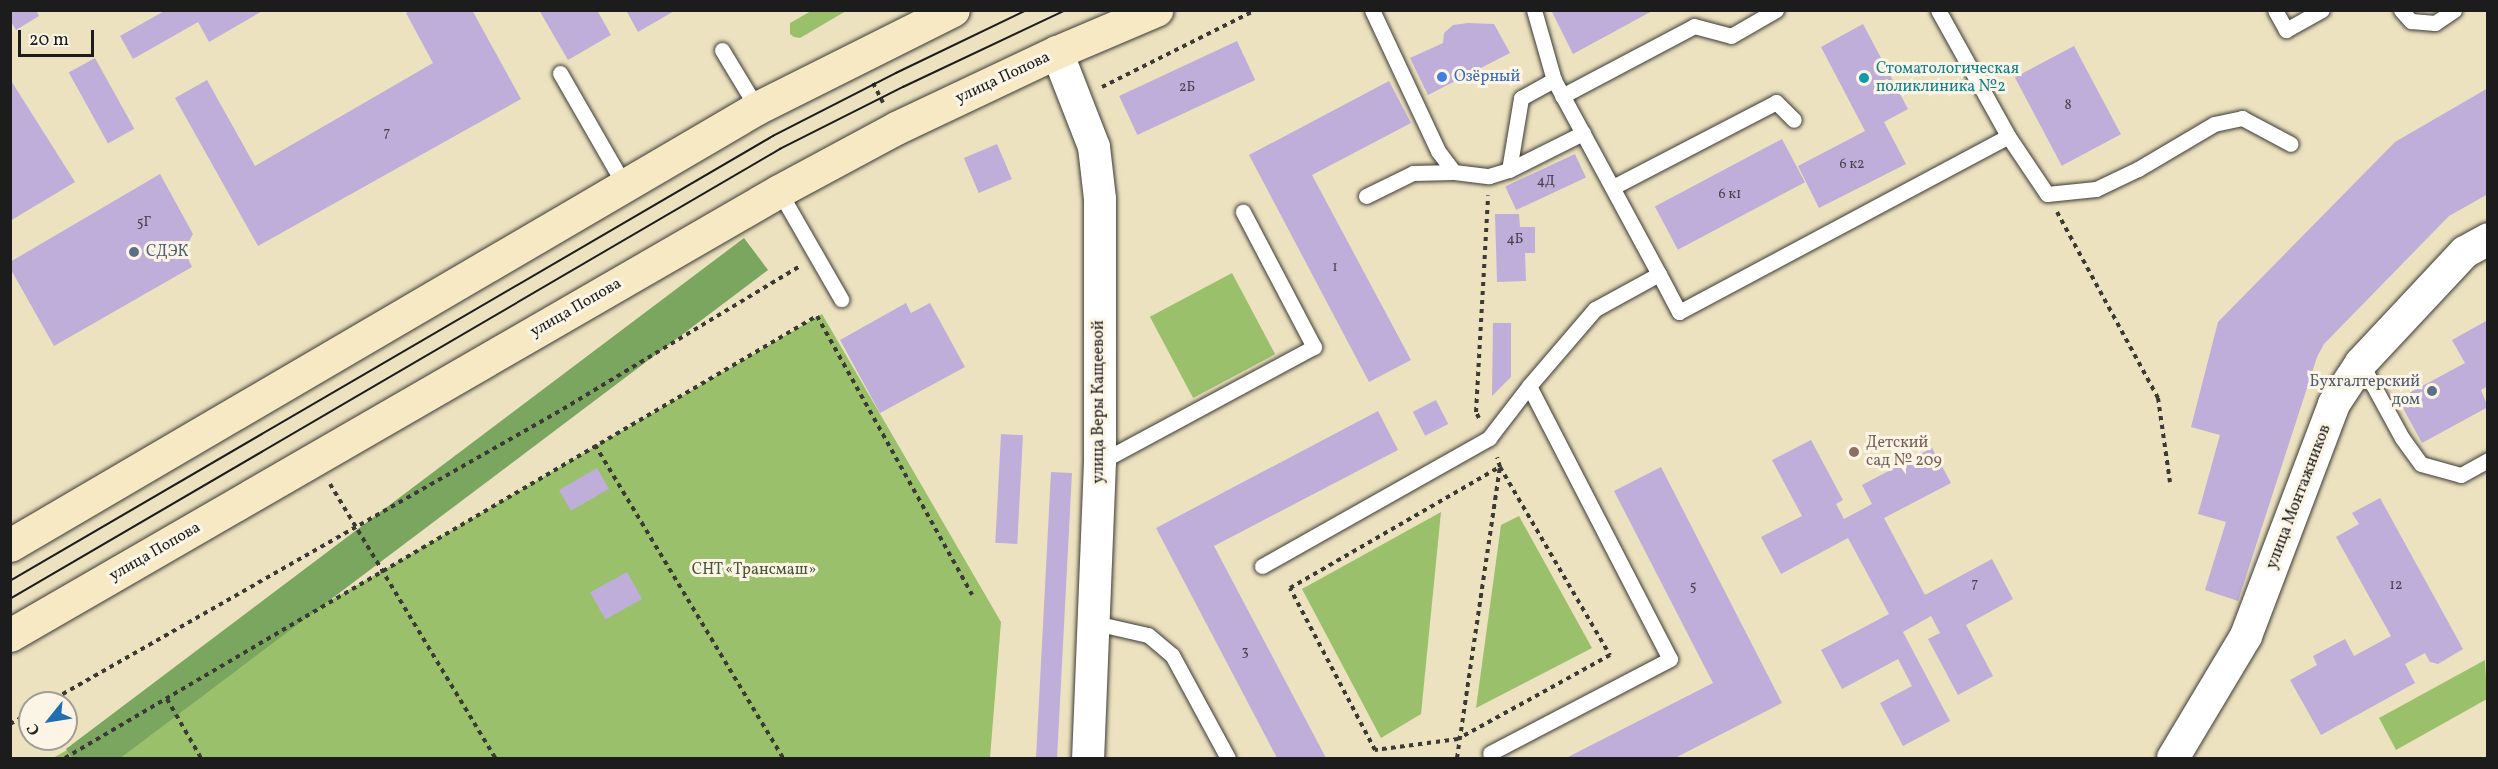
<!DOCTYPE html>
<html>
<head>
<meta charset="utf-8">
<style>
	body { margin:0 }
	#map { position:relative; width:2498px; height:769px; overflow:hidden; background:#ede2c0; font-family:Vollkorn,serif }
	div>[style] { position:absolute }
	.green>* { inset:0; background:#9ac06b; transform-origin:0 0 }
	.forest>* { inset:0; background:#7ba65f; transform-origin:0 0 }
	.building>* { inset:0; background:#bfaed9; transform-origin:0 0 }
	.path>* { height:4px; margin-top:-2px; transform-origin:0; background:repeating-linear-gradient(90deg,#3b3a35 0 4.5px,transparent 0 9px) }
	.roads { filter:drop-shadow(0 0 2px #3b3a35) drop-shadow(0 0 2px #3b3a35) }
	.service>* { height:15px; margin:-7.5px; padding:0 7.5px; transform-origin:7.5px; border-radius:7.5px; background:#fff }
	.minor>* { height:32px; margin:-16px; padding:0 16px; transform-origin:16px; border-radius:16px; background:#fff }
	.secondary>* { height:33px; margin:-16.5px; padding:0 16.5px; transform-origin:16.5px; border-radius:16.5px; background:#f7e9c3 }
	.tram>* { height:1.5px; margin:-0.75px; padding:0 0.75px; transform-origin:0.75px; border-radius:0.75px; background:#1c1c1c }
	.dots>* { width:16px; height:16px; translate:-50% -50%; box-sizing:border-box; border:3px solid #fcf5e5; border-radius:50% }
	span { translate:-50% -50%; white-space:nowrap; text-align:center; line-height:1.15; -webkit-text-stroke:6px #fcf5e5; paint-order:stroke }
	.number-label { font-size:14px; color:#45404b }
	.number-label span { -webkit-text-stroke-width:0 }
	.culture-label { font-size:16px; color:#0d838f }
	.left { translate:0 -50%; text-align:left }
	.shop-label { font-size:16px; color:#366cbe }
	.street-label { font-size:16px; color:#1c1c1c }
	.service-label { font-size:16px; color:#4e5e75 }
	.right { translate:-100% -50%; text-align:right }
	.education-label { font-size:16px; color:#785e54 }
	.park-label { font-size:16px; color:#485538 }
	.frame { position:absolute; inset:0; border:12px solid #1c1c1c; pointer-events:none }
	.north { position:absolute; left:18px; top:691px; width:60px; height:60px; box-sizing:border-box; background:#fcf5e5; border:2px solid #a29e95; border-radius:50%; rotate:240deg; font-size:16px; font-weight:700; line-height:24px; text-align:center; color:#1c1c1c }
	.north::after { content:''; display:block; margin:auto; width:21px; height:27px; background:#1f6fb2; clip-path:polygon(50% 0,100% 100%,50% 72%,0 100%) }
	.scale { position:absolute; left:18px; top:30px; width:76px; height:27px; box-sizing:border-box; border:3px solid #1c1c1c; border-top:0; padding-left:8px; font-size:18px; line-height:21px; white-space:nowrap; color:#1c1c1c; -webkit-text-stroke:4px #fcf5e5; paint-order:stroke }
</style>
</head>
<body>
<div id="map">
	<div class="green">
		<i style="clip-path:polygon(811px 11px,811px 10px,846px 11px,800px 38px,794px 37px,790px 34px,790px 23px)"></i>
		<i style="left:1232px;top:273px;width:92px;height:93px;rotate:62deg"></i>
		<i style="clip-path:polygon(822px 314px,1001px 622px,990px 758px,53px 758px,384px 570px)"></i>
		<i style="clip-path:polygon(1441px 512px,1421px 714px,1381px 738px,1302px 589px)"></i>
		<i style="clip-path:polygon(1519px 516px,1592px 648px,1476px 708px,1501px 525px)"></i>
		<i style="clip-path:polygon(2485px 660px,2487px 699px,2396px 750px,2379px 718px)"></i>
	</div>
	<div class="forest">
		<i style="left:744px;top:238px;width:40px;height:849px;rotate:53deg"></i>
	</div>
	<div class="building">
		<i style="clip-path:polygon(10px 10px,36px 10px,39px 16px,16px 30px,10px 20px)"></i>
		<i style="clip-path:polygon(166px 10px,264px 10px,209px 42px,198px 22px,133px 59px,120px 36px)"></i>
		<i style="clip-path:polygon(411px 10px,472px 10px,521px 99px,258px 246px,175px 98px,207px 80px,255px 166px,433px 63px,406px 13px)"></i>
		<i style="clip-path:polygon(539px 10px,597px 10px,611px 35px,568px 60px)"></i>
		<i style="clip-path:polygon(626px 10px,676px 10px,638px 32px)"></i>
		<i style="clip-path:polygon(1551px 10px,1654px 10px,1573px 54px)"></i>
		<i style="clip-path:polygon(1468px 23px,1494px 24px,1510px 53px,1428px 95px,1410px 58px,1443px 43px,1444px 33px,1453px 25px)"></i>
		<i style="clip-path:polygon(1863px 24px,1908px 109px,1884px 122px,1906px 164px,1819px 208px,1798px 166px,1865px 131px,1821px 47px)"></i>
		<i style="left:1237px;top:41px;width:43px;height:130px;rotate:65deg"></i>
		<i style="left:2074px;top:46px;width:100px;height:67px;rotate:62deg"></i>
		<i style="left:95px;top:58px;width:81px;height:30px;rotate:61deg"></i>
		<i style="clip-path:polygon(10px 79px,75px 182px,10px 221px)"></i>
		<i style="clip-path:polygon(1389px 81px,1411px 123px,1312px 175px,1411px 360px,1369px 382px,1249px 155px)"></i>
		<i style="clip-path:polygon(2488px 88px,2488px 194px,2449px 216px,2324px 344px,2317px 357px,2238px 601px,2205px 590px,2226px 522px,2198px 514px,2220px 435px,2191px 427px,2218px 322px,2395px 142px)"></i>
		<i style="left:1782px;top:139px;width:49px;height:144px;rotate:62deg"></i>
		<i style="left:997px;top:144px;width:38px;height:36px;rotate:67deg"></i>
		<i style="left:1575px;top:154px;width:26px;height:77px;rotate:65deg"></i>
		<i style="clip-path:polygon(160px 174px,193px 234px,184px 250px,192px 267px,54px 346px,10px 268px,10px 262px)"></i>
		<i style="clip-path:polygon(1495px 214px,1519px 214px,1520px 227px,1535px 227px,1535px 253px,1525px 253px,1526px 281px,1497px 282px)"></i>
		<i style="clip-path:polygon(906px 303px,911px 313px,930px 303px,965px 367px,880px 413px,840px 340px)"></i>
		<i style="clip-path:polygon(2488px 320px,2488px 386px,2481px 390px,2488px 407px,2422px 443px,2398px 399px,2465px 363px,2452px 340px)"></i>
		<i style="clip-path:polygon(1493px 323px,1511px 323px,1511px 377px,1492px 396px)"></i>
		<i style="left:1436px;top:400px;width:27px;height:26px;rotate:63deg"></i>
		<i style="clip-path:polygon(1378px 411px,1398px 450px,1214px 546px,1326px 758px,1277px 758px,1156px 528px)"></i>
		<i style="left:1001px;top:434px;width:22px;height:109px;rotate:3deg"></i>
		<i style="clip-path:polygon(1811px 440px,1843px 500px,1836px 504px,1844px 519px,1872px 504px,1862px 485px,1932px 448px,1951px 483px,1884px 518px,1925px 595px,1992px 559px,2013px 599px,1966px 625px,1993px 676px,1958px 695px,1928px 639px,1940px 633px,1931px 616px,1903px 632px,1950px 721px,1903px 746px,1880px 703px,1912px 686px,1898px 659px,1842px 689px,1821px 650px,1889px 614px,1848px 538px,1781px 574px,1761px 537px,1802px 516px,1772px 460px)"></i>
		<i style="clip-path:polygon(1661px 467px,1782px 703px,1675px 758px,1566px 758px,1713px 683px,1614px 491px)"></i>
		<i style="left:597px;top:468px;width:24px;height:44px;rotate:60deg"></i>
		<i style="left:1051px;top:472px;width:21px;height:286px;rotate:3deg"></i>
		<i style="clip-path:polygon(2380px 498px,2463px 649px,2438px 664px,2430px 662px,2425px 653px,2405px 664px,2415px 683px,2321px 735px,2290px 680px,2317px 665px,2313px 656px,2345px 639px,2354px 656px,2391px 636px,2336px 537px,2359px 524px,2352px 513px)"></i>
		<i style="left:627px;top:572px;width:31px;height:42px;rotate:61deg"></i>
	</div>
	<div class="path">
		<i style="left:873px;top:83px;width:22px;rotate:63deg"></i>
		<i style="left:1102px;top:87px;width:168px;rotate:-26.6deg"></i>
		<i style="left:2057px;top:212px;width:212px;rotate:61.5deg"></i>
		<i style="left:2158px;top:398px;width:85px;rotate:81.9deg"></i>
		<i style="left:1479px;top:418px;width:7px;rotate:-117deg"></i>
		<i style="left:1476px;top:412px;width:217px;rotate:-86.8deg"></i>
		<i style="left:595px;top:445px;width:365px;rotate:59deg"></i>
		<i style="left:1500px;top:467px;width:218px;rotate:59.7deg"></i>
		<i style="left:1610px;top:655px;width:174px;rotate:151.1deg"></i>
		<i style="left:1458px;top:739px;width:84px;rotate:172.5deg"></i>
		<i style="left:1375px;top:750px;width:183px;rotate:-117.7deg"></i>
		<i style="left:1290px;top:588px;width:242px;rotate:-30deg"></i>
		<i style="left:330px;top:484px;width:320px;rotate:58.9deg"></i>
		<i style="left:167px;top:699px;width:68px;rotate:60deg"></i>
		<i style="left:47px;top:703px;width:594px;rotate:-29.67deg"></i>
		<i style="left:563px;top:409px;width:277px;rotate:-31.1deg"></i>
		<i style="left:10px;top:724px;width:23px;rotate:-29deg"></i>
		<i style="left:65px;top:758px;width:872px;rotate:-30.45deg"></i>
		<i style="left:817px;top:316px;width:319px;rotate:60.9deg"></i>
		<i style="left:1457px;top:758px;width:294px;rotate:-81.6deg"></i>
		<i style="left:1500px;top:467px;width:10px;rotate:-107deg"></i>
	</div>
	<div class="roads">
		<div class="service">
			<i style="left:1372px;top:10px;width:156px;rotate:64.9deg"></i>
			<i style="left:1438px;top:151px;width:26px;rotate:53deg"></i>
			<i style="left:1454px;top:172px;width:35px;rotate:7deg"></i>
			<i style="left:1489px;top:176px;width:21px;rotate:-17deg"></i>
			<i style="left:1509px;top:170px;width:73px;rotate:-80.5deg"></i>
			<i style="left:1521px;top:98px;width:38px;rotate:-29deg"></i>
			<i style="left:1554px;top:80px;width:221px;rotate:61.6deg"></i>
			<i style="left:1659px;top:274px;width:73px;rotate:151.3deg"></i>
			<i style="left:1595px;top:309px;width:101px;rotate:130.6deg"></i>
			<i style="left:1529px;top:386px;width:307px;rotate:62.7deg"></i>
			<i style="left:1670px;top:659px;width:203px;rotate:152.4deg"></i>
			<i style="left:1534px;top:10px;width:73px;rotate:74.1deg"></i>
			<i style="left:1938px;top:10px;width:144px;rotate:60.9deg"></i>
			<i style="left:2008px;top:136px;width:70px;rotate:56.1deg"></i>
			<i style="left:2047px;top:194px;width:49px;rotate:-5.8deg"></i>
			<i style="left:2096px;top:189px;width:47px;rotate:-25.5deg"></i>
			<i style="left:2138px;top:169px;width:88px;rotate:-30.6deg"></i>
			<i style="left:2214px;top:124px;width:29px;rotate:-12deg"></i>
			<i style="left:2242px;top:118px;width:55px;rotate:28deg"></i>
			<i style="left:2275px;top:10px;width:23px;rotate:61deg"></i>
			<i style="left:2286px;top:30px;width:41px;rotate:-29.1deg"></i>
			<i style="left:2401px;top:10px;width:15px;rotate:48deg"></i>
			<i style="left:2411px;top:21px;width:24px;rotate:5deg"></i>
			<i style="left:2435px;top:23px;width:23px;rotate:-34deg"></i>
			<i style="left:722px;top:50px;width:68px;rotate:58.9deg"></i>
			<i style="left:560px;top:73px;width:130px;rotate:60.1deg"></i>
			<i style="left:1562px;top:96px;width:149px;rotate:-27.9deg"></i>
			<i style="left:1694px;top:26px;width:38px;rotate:15deg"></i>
			<i style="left:1731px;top:36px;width:52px;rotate:-30deg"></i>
			<i style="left:1509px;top:170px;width:83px;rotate:-26.6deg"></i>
			<i style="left:1613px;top:187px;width:184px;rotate:-27.5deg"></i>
			<i style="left:1776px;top:102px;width:25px;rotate:45deg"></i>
			<i style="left:779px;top:191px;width:125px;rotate:60.1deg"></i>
			<i style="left:1366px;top:196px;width:52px;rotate:-26.1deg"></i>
			<i style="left:1413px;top:173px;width:41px;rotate:-1.4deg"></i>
			<i style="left:1659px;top:274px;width:43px;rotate:62.2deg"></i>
			<i style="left:1679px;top:312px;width:373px;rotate:-28.1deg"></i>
			<i style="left:2361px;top:363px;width:85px;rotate:61.3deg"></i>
			<i style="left:2402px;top:438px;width:32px;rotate:54deg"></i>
			<i style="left:2421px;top:464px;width:41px;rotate:15.4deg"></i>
			<i style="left:2461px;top:475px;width:31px;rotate:-29deg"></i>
			<i style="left:1100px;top:462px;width:243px;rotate:-28.3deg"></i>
			<i style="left:1314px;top:347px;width:153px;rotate:-117.7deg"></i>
			<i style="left:1262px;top:566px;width:261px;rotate:-29.4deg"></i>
			<i style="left:1489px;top:438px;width:66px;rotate:-52.4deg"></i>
			<i style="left:1095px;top:623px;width:54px;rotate:12.8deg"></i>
			<i style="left:1148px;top:635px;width:31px;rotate:40deg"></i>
			<i style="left:1172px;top:655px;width:117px;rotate:61.5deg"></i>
		</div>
		<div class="minor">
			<i style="left:1057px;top:52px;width:102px;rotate:68.7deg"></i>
			<i style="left:1094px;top:147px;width:52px;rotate:83.4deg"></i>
			<i style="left:1100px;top:199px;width:263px;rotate:90deg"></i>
			<i style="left:1100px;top:462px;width:296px;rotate:92.3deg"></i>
			<i style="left:2173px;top:758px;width:142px;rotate:-59.1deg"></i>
			<i style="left:2246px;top:636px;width:248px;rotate:-69.2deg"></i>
			<i style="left:2334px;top:404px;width:49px;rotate:-56.6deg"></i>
			<i style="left:2361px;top:363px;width:152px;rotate:-46.9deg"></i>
			<i style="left:2465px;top:252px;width:26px;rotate:-29deg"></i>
		</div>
		<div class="secondary">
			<i style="left:10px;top:545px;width:865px;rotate:-30.33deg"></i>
			<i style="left:757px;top:108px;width:219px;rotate:-26.6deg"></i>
			<i style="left:10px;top:635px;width:888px;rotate:-30deg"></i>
			<i style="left:779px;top:191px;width:133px;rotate:-28.3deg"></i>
			<i style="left:896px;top:128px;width:178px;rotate:-25.3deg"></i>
			<i style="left:1057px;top:52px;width:108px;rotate:-23deg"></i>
		</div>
	</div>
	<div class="tram">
		<i style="left:10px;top:581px;width:883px;rotate:-30.25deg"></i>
		<i style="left:773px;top:136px;width:138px;rotate:-27.1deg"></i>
		<i style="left:896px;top:73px;width:145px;rotate:-25.7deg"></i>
		<i style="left:10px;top:599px;width:892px;rotate:-30.3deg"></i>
		<i style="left:780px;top:149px;width:138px;rotate:-26.8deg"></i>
		<i style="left:903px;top:87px;width:180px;rotate:-25.3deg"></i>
	</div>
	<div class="dots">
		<i style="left:1442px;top:77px;background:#3f7fe0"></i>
		<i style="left:1864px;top:78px;background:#0f9aa8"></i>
		<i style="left:134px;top:252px;background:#5c6f8a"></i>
		<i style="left:2432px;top:391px;background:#5c6f8a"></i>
		<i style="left:1854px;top:452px;background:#8d6e63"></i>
	</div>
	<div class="number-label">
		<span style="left:1187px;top:88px">2Б</span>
		<span style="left:2068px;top:106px">8</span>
		<span style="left:387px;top:133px">7</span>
		<span style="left:1852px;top:165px">6 к2</span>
		<span style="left:1546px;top:182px">4Д</span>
		<span style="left:1730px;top:195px">6 к1</span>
		<span style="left:144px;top:223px">5Г</span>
		<span style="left:1515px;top:240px">4Б</span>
		<span style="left:1335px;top:268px">1</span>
		<span style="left:1975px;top:584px">7</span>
		<span style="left:2396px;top:586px">12</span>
		<span style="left:1693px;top:587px">5</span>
		<span style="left:1245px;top:652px">3</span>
	</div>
	<div class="culture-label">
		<span class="left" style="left:1876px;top:78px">Стоматологическая<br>поликлиника №2</span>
	</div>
	<div class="shop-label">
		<span class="left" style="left:1454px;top:77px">Озёрный</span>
	</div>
	<div class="street-label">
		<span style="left:1003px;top:78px;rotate:-25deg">улица Попова</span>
		<span style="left:576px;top:308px;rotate:-30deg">улица Попова</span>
		<span style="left:1099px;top:402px;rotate:-90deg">улица Веры Кащеевой</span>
		<span style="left:2299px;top:497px;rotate:-69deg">улица Монтажников</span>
		<span style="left:155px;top:552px;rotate:-30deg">улица Попова</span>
	</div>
	<div class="service-label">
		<span class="left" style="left:146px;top:252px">СДЭК</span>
		<span class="right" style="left:2420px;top:391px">Бухгалтерский<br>дом</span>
	</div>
	<div class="education-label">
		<span class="left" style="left:1866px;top:452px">Детский<br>сад № 209</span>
	</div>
	<div class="park-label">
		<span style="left:754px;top:570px">СНТ «Трансмаш»</span>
	</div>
	<div class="frame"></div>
	<div class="north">С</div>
	<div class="scale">20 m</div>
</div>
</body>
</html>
